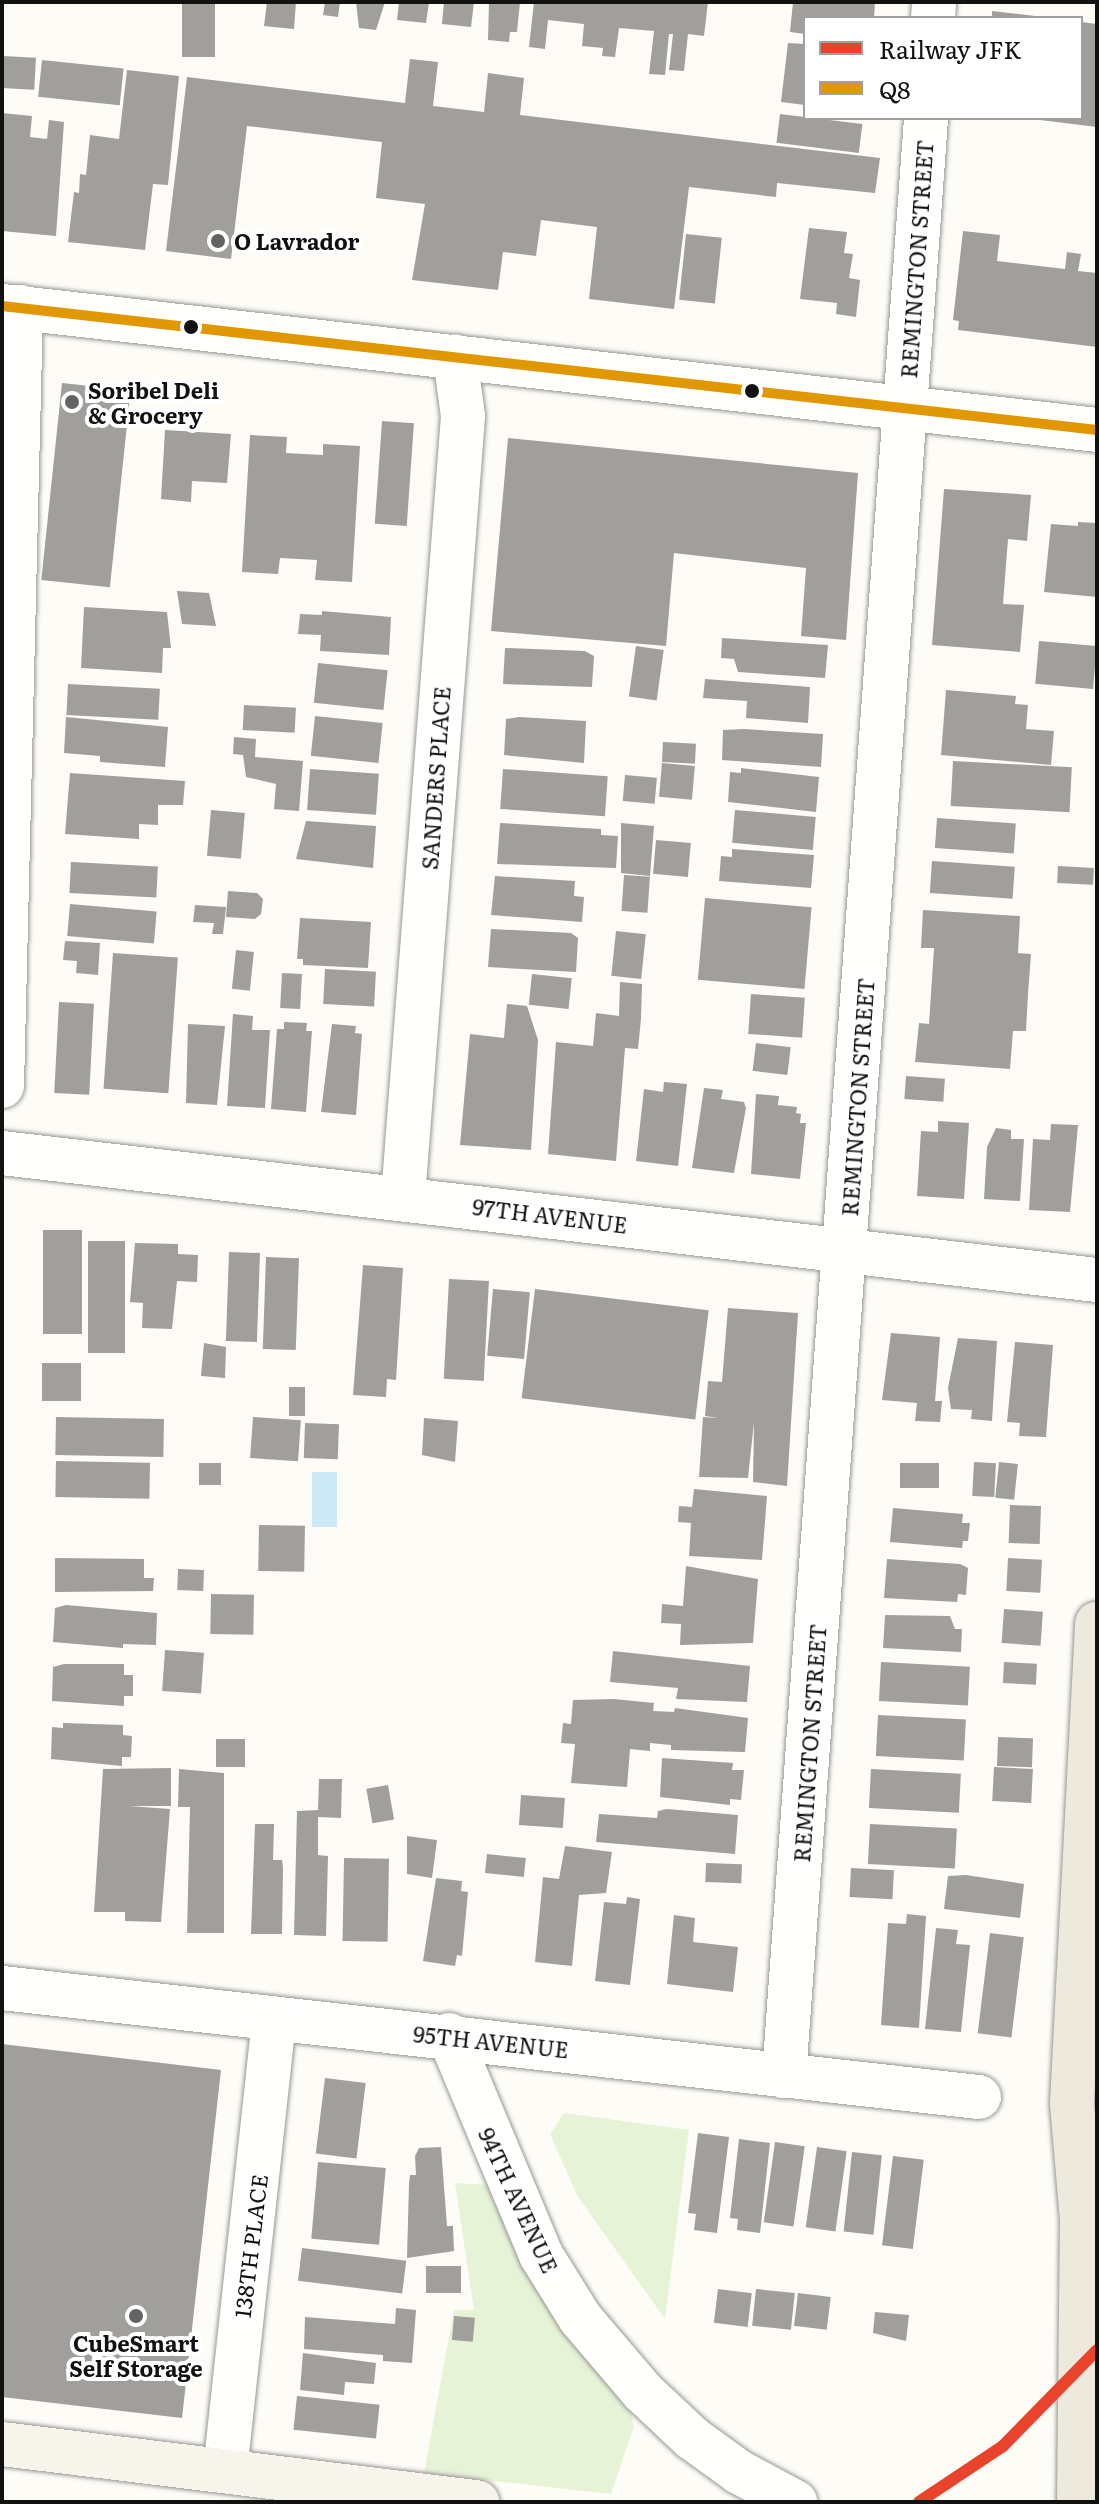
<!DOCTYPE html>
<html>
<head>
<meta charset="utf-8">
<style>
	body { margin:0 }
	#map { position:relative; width:1099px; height:2504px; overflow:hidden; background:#fdfcf7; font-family:Literata,serif }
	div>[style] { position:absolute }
	.green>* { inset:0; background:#e7f3d7 }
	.water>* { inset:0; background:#cde8f7; transform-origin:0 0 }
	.building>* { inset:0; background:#a19f9c; transform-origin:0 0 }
	.roads { filter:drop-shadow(0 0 2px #979795) drop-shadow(0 0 2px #979795) }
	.street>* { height:44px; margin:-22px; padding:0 22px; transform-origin:22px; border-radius:22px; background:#fffffe }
	.secondary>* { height:44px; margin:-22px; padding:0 22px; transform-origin:22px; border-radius:22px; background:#f6f4eb }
	.primary>* { height:44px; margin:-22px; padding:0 22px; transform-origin:22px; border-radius:22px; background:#ede9dc }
	.bus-1>* { height:10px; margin:-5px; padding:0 5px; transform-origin:5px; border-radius:5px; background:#e09702 }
	.rail-1>* { height:12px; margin:-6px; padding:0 6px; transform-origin:6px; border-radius:6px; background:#ea432c }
	.dots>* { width:22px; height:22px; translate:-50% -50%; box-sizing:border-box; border:4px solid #fff; border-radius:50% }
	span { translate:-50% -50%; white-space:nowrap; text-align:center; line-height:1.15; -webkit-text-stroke:8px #fff; paint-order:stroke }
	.poi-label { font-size:22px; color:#111; font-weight:700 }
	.left { translate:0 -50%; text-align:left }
	.street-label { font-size:22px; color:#111 }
	.frame { position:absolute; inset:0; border:4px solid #111; pointer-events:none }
	.legend { position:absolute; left:803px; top:16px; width:280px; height:104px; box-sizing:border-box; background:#fff; border:2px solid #a0a0a0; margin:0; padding:10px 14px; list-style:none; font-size:24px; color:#111 }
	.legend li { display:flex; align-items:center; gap:16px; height:40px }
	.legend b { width:40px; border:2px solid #a0a0a0 }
</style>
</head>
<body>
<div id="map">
	<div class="green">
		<i style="clip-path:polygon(564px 2113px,689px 2130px,665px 2319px,578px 2197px,550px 2134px)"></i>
		<i style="clip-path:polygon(455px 2183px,490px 2185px,628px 2400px,634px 2426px,611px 2494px,424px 2473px,454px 2310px,474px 2310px)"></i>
	</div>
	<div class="water">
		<i style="left:312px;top:1472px;width:25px;height:55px"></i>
	</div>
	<div class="building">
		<i style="left:182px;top:2px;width:33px;height:55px"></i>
		<i style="clip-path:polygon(267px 2px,296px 2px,294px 29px,264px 26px)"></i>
		<i style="clip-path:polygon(325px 2px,340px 2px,338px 17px,323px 15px)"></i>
		<i style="clip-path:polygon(356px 2px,385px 2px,376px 30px,359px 28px)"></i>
		<i style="clip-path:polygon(399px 2px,429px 2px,426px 23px,397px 20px)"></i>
		<i style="clip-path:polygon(444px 2px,474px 2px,471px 27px,442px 24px)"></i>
		<i style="clip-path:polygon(489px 2px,520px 2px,517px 32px,510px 32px,509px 42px,488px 40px)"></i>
		<i style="clip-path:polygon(534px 2px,708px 2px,704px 36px,688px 34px,684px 71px,669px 70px,673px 34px,669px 34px,665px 75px,649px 74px,654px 31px,619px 28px,615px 57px,602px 56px,603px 48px,582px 46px,584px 24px,548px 20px,545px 49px,529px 47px)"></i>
		<i style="clip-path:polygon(793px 2px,875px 2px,874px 18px,805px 18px,805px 34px,790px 32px)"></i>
		<i style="clip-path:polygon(992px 11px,1035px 16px,1035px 18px,992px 18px)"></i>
		<i style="clip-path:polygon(1081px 22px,1097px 24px,1097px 127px,1040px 120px,1081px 118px)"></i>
		<i style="clip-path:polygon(788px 43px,805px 44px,805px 105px,781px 102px)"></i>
		<i style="left:3px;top:56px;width:33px;height:32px;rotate:3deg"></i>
		<i style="clip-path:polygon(410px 59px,438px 62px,433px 106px,484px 112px,488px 73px,524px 78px,520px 115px,880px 158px,875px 193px,777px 183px,776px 197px,689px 187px,674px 309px,589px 299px,597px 227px,541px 220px,536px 256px,503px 252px,498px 290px,412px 280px,425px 204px,376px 198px,382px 142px,247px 126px,231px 259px,166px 251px,187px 77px,405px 103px)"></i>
		<i style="left:42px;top:60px;width:82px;height:37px;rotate:6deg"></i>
		<i style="clip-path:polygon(127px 70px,179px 76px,168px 185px,153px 184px,145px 250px,68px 242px,74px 192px,79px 193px,80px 174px,86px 175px,90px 135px,119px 139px)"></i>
		<i style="clip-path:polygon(2px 113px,32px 116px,30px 137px,47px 139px,49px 120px,64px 122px,56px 236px,2px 231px)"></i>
		<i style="left:780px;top:114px;width:83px;height:29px;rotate:7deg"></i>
		<i style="clip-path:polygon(809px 228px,847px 232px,844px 253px,853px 254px,849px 278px,860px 280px,856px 317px,836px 314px,837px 303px,800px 299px)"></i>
		<i style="clip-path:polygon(963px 231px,1000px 235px,997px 261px,1065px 269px,1067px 252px,1081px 254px,1078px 271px,1097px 273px,1097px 347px,958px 330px,959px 321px,953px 320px)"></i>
		<i style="left:686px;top:234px;width:36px;height:66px;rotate:6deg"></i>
		<i style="left:62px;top:383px;width:69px;height:198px;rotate:6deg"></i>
		<i style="left:382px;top:421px;width:32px;height:103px;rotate:4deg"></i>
		<i style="clip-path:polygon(165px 430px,231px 434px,227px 483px,192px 481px,191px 502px,161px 499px)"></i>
		<i style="clip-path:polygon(250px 435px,287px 437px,286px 453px,323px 455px,323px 444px,360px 446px,352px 582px,315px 580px,317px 560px,280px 558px,278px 574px,242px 572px)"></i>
		<i style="clip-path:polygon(508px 438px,858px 473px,846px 640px,801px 636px,806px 568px,674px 553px,666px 646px,491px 631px)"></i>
		<i style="clip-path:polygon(944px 489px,1031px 495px,1027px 541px,1008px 539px,1003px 604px,1024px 605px,1020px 652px,932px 645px)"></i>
		<i style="clip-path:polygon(1078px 522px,1097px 523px,1097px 597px,1044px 592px,1051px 524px,1078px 526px)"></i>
		<i style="clip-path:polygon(177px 591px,209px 593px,216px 626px,182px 624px)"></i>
		<i style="clip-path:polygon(84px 607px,167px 612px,171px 648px,163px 648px,162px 673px,81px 668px)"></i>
		<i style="clip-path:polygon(322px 611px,391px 617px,389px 655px,320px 651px,321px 635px,298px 634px,300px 614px,322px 615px)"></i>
		<i style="clip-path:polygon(722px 638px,828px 645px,825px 678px,738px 672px,734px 659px,721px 658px)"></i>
		<i style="left:1039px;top:641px;width:58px;height:43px;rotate:5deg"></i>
		<i style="left:636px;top:646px;width:28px;height:51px;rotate:8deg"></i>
		<i style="clip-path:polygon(505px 648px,585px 651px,594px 656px,592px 687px,503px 684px)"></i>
		<i style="left:318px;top:663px;width:70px;height:40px;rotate:6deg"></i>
		<i style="clip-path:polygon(705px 679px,810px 687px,808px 723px,746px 718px,747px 701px,703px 698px)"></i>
		<i style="left:68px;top:684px;width:92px;height:31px;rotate:3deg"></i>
		<i style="clip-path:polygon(946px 690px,1016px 696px,1015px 704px,1028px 705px,1026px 729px,1054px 731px,1051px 765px,941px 755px)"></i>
		<i style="left:244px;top:705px;width:52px;height:25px;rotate:3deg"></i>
		<i style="left:315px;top:716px;width:68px;height:40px;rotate:6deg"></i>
		<i style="clip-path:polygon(66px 717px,168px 727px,165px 767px,100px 762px,100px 756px,64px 753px)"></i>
		<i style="clip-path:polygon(519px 717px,586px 721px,584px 763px,504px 755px,506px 719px)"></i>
		<i style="clip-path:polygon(744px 729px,823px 734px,821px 767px,722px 760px,723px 730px)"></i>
		<i style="clip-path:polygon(234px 737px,256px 739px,255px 757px,303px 761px,299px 811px,274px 809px,276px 784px,246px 777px,243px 755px,233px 754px)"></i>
		<i style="left:663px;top:742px;width:33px;height:20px;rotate:3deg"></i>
		<i style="left:953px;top:761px;width:119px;height:45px;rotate:3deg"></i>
		<i style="left:662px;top:763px;width:33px;height:34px;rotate:5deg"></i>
		<i style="clip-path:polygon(741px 768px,819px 777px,816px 812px,728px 802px,730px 772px,741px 773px)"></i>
		<i style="left:310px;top:769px;width:69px;height:41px;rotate:4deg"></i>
		<i style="left:503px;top:769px;width:105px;height:40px;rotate:4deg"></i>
		<i style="clip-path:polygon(70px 773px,185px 781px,183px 805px,158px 805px,158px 825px,139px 824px,139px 839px,65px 834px)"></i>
		<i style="left:625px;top:775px;width:32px;height:26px;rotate:5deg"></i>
		<i style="left:211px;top:810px;width:34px;height:46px;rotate:5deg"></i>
		<i style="left:735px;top:810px;width:81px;height:33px;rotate:5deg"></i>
		<i style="left:937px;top:818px;width:79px;height:30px;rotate:4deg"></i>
		<i style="clip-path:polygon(306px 821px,376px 826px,373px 868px,296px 859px)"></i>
		<i style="clip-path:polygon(500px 823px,601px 829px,601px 835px,618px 836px,616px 868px,497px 864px)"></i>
		<i style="clip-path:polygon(621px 823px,654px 826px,650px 876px,621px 873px)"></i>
		<i style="left:656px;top:840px;width:35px;height:34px;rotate:5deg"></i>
		<i style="clip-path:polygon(732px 849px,814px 855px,811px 888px,719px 881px,721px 856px,732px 857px)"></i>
		<i style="left:932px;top:861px;width:83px;height:32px;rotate:4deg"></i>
		<i style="left:71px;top:862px;width:87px;height:31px;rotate:3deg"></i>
		<i style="left:1058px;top:866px;width:36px;height:17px;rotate:3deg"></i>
		<i style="left:624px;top:875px;width:26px;height:36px;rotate:4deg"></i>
		<i style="clip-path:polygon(495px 876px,575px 881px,574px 896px,584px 897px,582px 922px,491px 915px)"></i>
		<i style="clip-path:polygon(228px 891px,257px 893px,263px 899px,261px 914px,255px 919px,226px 917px)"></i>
		<i style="left:705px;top:898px;width:107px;height:82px;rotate:5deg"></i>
		<i style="left:70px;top:904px;width:87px;height:32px;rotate:5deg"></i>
		<i style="clip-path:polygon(195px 905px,226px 907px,223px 934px,212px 934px,214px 923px,193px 922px)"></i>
		<i style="clip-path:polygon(923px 910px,1020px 916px,1018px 953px,1031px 954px,1028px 994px,1026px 1031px,1013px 1031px,1010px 1069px,915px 1062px,919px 1023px,929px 1024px,934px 948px,921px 948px)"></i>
		<i style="clip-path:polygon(300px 918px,371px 922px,368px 968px,303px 965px,303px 959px,297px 959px)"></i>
		<i style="clip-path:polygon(491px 929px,571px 933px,578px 938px,576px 972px,488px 967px)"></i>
		<i style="left:616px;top:931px;width:30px;height:45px;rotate:6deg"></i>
		<i style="clip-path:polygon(65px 941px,100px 943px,98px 975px,76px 973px,77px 961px,63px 960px)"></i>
		<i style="left:236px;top:950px;width:18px;height:39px;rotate:6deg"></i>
		<i style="left:113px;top:953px;width:65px;height:136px;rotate:4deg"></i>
		<i style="left:325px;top:969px;width:51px;height:35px;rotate:3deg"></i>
		<i style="left:282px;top:973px;width:20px;height:35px;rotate:3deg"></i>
		<i style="left:532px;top:974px;width:40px;height:31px;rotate:6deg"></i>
		<i style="clip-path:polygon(620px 982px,642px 984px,641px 1019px,638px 1049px,625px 1048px,616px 1161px,548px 1154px,556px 1042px,593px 1046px,596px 1013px,619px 1016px)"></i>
		<i style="left:751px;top:994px;width:54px;height:40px;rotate:4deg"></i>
		<i style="left:59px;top:1002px;width:35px;height:91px;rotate:3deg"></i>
		<i style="clip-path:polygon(507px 1004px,527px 1006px,538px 1040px,531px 1150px,460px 1145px,470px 1034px,504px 1038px)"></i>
		<i style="clip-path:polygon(233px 1014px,253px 1016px,252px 1030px,270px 1030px,265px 1108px,227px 1106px)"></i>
		<i style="clip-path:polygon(284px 1022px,307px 1023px,306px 1031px,312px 1031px,306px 1112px,271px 1109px,277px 1029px,284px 1029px)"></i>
		<i style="clip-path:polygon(188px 1024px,225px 1026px,217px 1105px,186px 1103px)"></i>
		<i style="clip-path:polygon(332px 1024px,356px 1026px,355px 1033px,362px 1034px,356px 1115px,321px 1112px)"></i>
		<i style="left:756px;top:1043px;width:35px;height:28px;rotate:7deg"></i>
		<i style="left:906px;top:1076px;width:39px;height:23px;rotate:4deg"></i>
		<i style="clip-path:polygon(664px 1082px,687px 1084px,678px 1166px,636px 1161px,644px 1089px,663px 1092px)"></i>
		<i style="clip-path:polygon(704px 1088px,723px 1090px,721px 1099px,744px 1102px,746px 1108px,734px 1173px,692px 1168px)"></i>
		<i style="clip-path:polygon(756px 1094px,779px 1096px,778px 1105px,797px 1107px,796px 1113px,801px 1114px,800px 1123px,806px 1123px,800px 1179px,751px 1174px)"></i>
		<i style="clip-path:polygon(938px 1121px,969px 1123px,964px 1199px,917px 1196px,921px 1131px,938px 1132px)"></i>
		<i style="clip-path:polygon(1051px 1124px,1078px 1125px,1070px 1212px,1029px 1210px,1033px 1139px,1050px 1140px)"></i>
		<i style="clip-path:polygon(996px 1128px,1011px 1130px,1011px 1139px,1024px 1139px,1020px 1201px,984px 1199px,987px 1147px)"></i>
		<i style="left:43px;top:1230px;width:39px;height:104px"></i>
		<i style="left:88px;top:1241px;width:37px;height:112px"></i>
		<i style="clip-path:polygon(135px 1243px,178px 1244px,178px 1254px,198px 1255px,197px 1282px,177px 1281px,172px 1329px,142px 1328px,143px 1303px,130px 1302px)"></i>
		<i style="left:229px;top:1252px;width:31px;height:89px;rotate:2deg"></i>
		<i style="left:266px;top:1257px;width:33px;height:92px;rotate:2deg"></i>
		<i style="clip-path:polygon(363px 1265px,403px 1268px,396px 1380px,387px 1379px,386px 1397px,353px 1395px)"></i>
		<i style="left:449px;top:1279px;width:40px;height:100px;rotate:3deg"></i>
		<i style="left:493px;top:1289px;width:37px;height:67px;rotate:5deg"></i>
		<i style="left:535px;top:1289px;width:175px;height:110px;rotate:7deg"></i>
		<i style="clip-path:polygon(728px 1308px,798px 1313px,787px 1486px,753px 1482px,754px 1422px,748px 1478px,699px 1477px,703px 1417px,719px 1418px,705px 1416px,708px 1381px,722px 1382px)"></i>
		<i style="clip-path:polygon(891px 1333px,940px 1337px,935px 1401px,942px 1401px,940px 1422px,915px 1421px,917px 1403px,882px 1400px)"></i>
		<i style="clip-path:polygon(958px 1338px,997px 1341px,992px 1421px,971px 1419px,972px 1410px,951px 1409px,948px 1388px)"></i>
		<i style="clip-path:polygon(1015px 1342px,1053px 1345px,1046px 1437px,1019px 1436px,1020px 1423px,1007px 1422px)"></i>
		<i style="clip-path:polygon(204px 1343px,226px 1347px,225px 1378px,201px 1376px)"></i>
		<i style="left:42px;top:1363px;width:39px;height:38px"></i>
		<i style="left:289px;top:1387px;width:16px;height:29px"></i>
		<i style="left:56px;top:1417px;width:108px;height:38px;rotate:1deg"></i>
		<i style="left:253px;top:1417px;width:48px;height:41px;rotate:4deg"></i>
		<i style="clip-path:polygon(424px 1418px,458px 1421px,455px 1462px,422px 1455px)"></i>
		<i style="left:305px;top:1423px;width:34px;height:35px;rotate:2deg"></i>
		<i style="left:56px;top:1461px;width:94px;height:36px;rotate:1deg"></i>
		<i style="left:974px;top:1462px;width:22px;height:34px;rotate:3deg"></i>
		<i style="left:999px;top:1462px;width:19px;height:36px;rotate:6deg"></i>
		<i style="left:199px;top:1463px;width:22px;height:22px"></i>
		<i style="left:900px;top:1463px;width:39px;height:25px"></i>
		<i style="clip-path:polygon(694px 1489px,767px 1496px,762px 1560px,689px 1556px,691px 1523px,678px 1522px,679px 1506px,692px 1507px)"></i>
		<i style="left:1010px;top:1505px;width:31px;height:38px;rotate:2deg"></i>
		<i style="clip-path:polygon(893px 1508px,963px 1514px,962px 1523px,970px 1523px,968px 1541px,963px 1541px,962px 1548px,890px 1542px)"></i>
		<i style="left:259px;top:1525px;width:46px;height:46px;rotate:1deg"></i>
		<i style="clip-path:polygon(55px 1558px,144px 1559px,144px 1578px,154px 1578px,153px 1591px,55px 1592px)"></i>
		<i style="left:1008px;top:1558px;width:34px;height:33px;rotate:3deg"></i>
		<i style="clip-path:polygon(887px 1559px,960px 1564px,968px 1568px,966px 1595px,958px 1594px,957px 1602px,884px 1598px)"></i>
		<i style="clip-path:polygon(686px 1566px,758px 1579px,753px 1643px,680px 1645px,681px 1624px,661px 1623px,662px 1604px,683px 1606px)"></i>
		<i style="left:178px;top:1569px;width:26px;height:21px;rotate:2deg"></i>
		<i style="left:211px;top:1594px;width:43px;height:40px;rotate:1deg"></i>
		<i style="clip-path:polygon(66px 1605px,157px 1613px,156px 1645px,123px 1644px,123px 1648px,53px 1642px,55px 1608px)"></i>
		<i style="left:1004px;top:1609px;width:39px;height:34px;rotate:4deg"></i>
		<i style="clip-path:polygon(885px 1615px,950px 1616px,955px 1629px,962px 1629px,961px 1652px,883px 1648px)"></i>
		<i style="left:165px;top:1650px;width:39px;height:41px;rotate:4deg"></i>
		<i style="clip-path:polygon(613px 1651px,750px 1666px,747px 1702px,676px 1699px,678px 1688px,610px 1682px)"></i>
		<i style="left:881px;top:1662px;width:89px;height:39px;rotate:3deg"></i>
		<i style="left:1004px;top:1662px;width:33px;height:21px;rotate:3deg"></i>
		<i style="clip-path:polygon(64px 1664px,124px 1664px,124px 1675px,133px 1675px,133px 1696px,124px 1696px,124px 1706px,52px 1701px,53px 1667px)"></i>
		<i style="clip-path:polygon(614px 1699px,654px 1703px,653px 1711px,674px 1712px,675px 1708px,748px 1718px,745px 1752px,671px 1750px,671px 1745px,650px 1743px,650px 1751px,630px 1749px,627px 1787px,571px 1783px,575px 1744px,561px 1743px,563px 1723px,571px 1724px,573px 1700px)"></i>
		<i style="left:878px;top:1715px;width:88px;height:41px;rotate:3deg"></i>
		<i style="clip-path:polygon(63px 1723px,123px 1725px,123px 1735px,132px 1736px,131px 1757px,122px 1757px,122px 1766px,51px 1759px,52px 1727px,63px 1728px)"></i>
		<i style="left:998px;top:1737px;width:35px;height:29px;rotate:2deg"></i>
		<i style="left:216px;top:1739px;width:29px;height:28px"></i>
		<i style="clip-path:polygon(662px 1758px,733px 1763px,732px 1770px,744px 1770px,741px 1800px,730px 1799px,730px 1805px,660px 1797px)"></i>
		<i style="left:994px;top:1767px;width:39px;height:34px;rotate:3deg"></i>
		<i style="clip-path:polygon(171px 1768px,171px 1806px,129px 1806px,170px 1809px,161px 1922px,125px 1921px,125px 1912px,94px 1912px,103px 1769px)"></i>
		<i style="clip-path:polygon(179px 1769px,224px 1773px,224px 1933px,187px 1933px,190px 1807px,178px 1807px)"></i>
		<i style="left:871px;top:1769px;width:90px;height:39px;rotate:3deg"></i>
		<i style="clip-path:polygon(319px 1779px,342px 1779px,341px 1818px,318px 1817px,318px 1855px,328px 1856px,326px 1936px,294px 1935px,297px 1811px,318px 1810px)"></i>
		<i style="left:388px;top:1785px;width:35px;height:22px;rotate:80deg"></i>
		<i style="left:521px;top:1795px;width:44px;height:30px;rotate:4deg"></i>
		<i style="clip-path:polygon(667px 1809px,738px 1815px,735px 1854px,596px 1842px,599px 1814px,657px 1818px,658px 1811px)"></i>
		<i style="clip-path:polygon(255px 1824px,274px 1824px,273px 1860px,282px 1860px,283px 1868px,282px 1934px,251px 1934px)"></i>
		<i style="left:870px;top:1824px;width:87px;height:40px;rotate:3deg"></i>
		<i style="clip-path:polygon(407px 1836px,437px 1840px,432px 1878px,407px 1874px)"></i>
		<i style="clip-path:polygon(565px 1846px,612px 1852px,606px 1893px,579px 1895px,572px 1966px,535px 1962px,543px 1877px,559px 1879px)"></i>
		<i style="left:487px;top:1854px;width:39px;height:19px;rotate:6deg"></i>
		<i style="left:344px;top:1858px;width:45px;height:83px;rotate:1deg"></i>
		<i style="left:706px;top:1863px;width:36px;height:19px;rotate:2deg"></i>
		<i style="left:851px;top:1868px;width:43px;height:29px;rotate:3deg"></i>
		<i style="clip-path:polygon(966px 1875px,1024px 1884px,1020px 1918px,944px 1909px,948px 1876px)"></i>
		<i style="clip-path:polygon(436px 1878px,462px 1881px,461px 1891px,468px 1892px,462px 1956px,457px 1955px,455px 1966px,423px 1961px)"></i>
		<i style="clip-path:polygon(627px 1897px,640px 1899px,630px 1985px,595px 1981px,604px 1902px,626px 1904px)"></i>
		<i style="clip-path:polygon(907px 1914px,926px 1916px,919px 2028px,881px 2025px,888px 1923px,906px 1924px)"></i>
		<i style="clip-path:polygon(674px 1915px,695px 1918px,693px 1942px,738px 1947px,733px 1992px,667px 1984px)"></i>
		<i style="clip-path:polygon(936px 1928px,958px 1930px,956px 1944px,970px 1945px,961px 2032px,925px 2029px)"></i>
		<i style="left:990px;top:1933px;width:34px;height:101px;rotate:7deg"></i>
		<i style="clip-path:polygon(2px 2044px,221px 2070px,182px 2418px,2px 2397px)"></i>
		<i style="left:325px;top:2078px;width:41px;height:76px;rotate:7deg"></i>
		<i style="clip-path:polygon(698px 2133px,729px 2137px,717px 2233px,694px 2230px,696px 2214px,688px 2213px)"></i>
		<i style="clip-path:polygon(739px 2139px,770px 2143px,760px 2233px,737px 2230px,738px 2219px,730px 2218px)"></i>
		<i style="left:775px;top:2142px;width:30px;height:81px;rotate:8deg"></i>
		<i style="clip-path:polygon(441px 2147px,447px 2226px,453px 2226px,454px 2251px,407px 2258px,409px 2183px,410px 2175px,416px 2175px,415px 2156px,419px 2148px)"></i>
		<i style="left:817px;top:2147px;width:30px;height:81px;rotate:8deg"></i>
		<i style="left:852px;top:2152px;width:30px;height:80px;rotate:6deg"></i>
		<i style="left:893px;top:2156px;width:31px;height:90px;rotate:7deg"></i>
		<i style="left:318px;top:2162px;width:68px;height:77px;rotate:5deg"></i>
		<i style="left:302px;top:2248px;width:105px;height:33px;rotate:7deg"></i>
		<i style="left:426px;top:2266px;width:35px;height:27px"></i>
		<i style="left:718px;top:2289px;width:34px;height:34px;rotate:7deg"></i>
		<i style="left:756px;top:2289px;width:39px;height:37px;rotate:6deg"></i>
		<i style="left:798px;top:2293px;width:33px;height:33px;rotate:7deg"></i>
		<i style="clip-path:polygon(396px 2308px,416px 2310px,412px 2363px,383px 2361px,383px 2355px,304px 2349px,305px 2317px,395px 2324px)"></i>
		<i style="clip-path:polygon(875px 2312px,909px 2315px,906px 2341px,873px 2333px)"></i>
		<i style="left:454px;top:2316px;width:21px;height:24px;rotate:5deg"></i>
		<i style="clip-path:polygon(303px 2353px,376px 2363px,374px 2384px,345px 2382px,344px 2395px,300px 2390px)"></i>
		<i style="left:297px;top:2396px;width:83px;height:34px;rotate:6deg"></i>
	</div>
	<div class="roads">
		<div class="street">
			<i style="left:933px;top:18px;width:16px;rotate:-86deg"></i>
			<i style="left:2px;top:306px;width:1102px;rotate:6.46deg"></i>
			<i style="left:2px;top:1086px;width:779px;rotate:-88.6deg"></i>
			<i style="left:2px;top:1153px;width:1102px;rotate:6.62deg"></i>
			<i style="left:403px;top:1198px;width:784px;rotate:-85.61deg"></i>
			<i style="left:463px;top:416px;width:60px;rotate:-97.7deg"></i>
			<i style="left:2px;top:1988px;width:983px;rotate:6.37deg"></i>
			<i style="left:449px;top:2035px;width:238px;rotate:67.3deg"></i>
			<i style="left:541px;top:2255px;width:74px;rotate:58.2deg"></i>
			<i style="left:580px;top:2318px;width:97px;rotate:49.6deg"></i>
			<i style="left:643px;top:2392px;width:67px;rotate:43.2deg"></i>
			<i style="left:692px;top:2438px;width:58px;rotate:35.9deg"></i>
			<i style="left:739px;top:2472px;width:64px;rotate:28.2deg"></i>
			<i style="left:784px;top:2076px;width:1963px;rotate:-85.85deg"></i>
			<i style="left:225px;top:2471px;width:453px;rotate:-83.8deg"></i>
		</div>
		<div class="secondary">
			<i style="left:2px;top:2444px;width:479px;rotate:7deg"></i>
		</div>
		<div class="primary">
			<i style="left:1079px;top:2502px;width:282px;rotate:-89.4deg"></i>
			<i style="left:1082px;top:2220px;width:117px;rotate:-94.9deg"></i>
			<i style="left:1072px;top:2103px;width:480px;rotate:-87deg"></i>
		</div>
	</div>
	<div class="bus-1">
		<i style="left:2px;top:306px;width:1102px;rotate:6.46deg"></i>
	</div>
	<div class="rail-1">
		<i style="left:919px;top:2502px;width:101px;rotate:-33.7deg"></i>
		<i style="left:1003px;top:2446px;width:134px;rotate:-45.6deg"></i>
	</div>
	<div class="dots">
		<i style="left:218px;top:241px;background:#646362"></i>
		<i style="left:191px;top:327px;background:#111"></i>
		<i style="left:752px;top:391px;background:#111"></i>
		<i style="left:72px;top:402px;background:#646362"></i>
		<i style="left:136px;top:2316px;background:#646362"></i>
	</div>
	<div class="poi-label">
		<span class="left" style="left:234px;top:241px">O Lavrador</span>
		<span class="left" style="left:88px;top:402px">Soribel Deli<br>&amp; Grocery</span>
		<span style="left:136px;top:2355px">CubeSmart<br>Self Storage</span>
	</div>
	<div class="street-label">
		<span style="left:916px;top:259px;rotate:-86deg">REMINGTON STREET</span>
		<span style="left:435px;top:778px;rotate:-86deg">SANDERS PLACE</span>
		<span style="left:857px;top:1097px;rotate:-86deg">REMINGTON STREET</span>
		<span style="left:550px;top:1215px;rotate:7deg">97TH AVENUE</span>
		<span style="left:809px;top:1743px;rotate:-86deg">REMINGTON STREET</span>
		<span style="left:491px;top:2041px;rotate:6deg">95TH AVENUE</span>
		<span style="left:519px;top:2200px;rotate:65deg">94TH AVENUE</span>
		<span style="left:250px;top:2246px;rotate:-83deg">138TH PLACE</span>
	</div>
	<div class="frame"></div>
	<ul class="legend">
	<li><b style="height:10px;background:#ea432c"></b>Railway JFK</li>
	<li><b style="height:10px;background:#e09702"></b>Q8</li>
	</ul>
</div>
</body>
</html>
